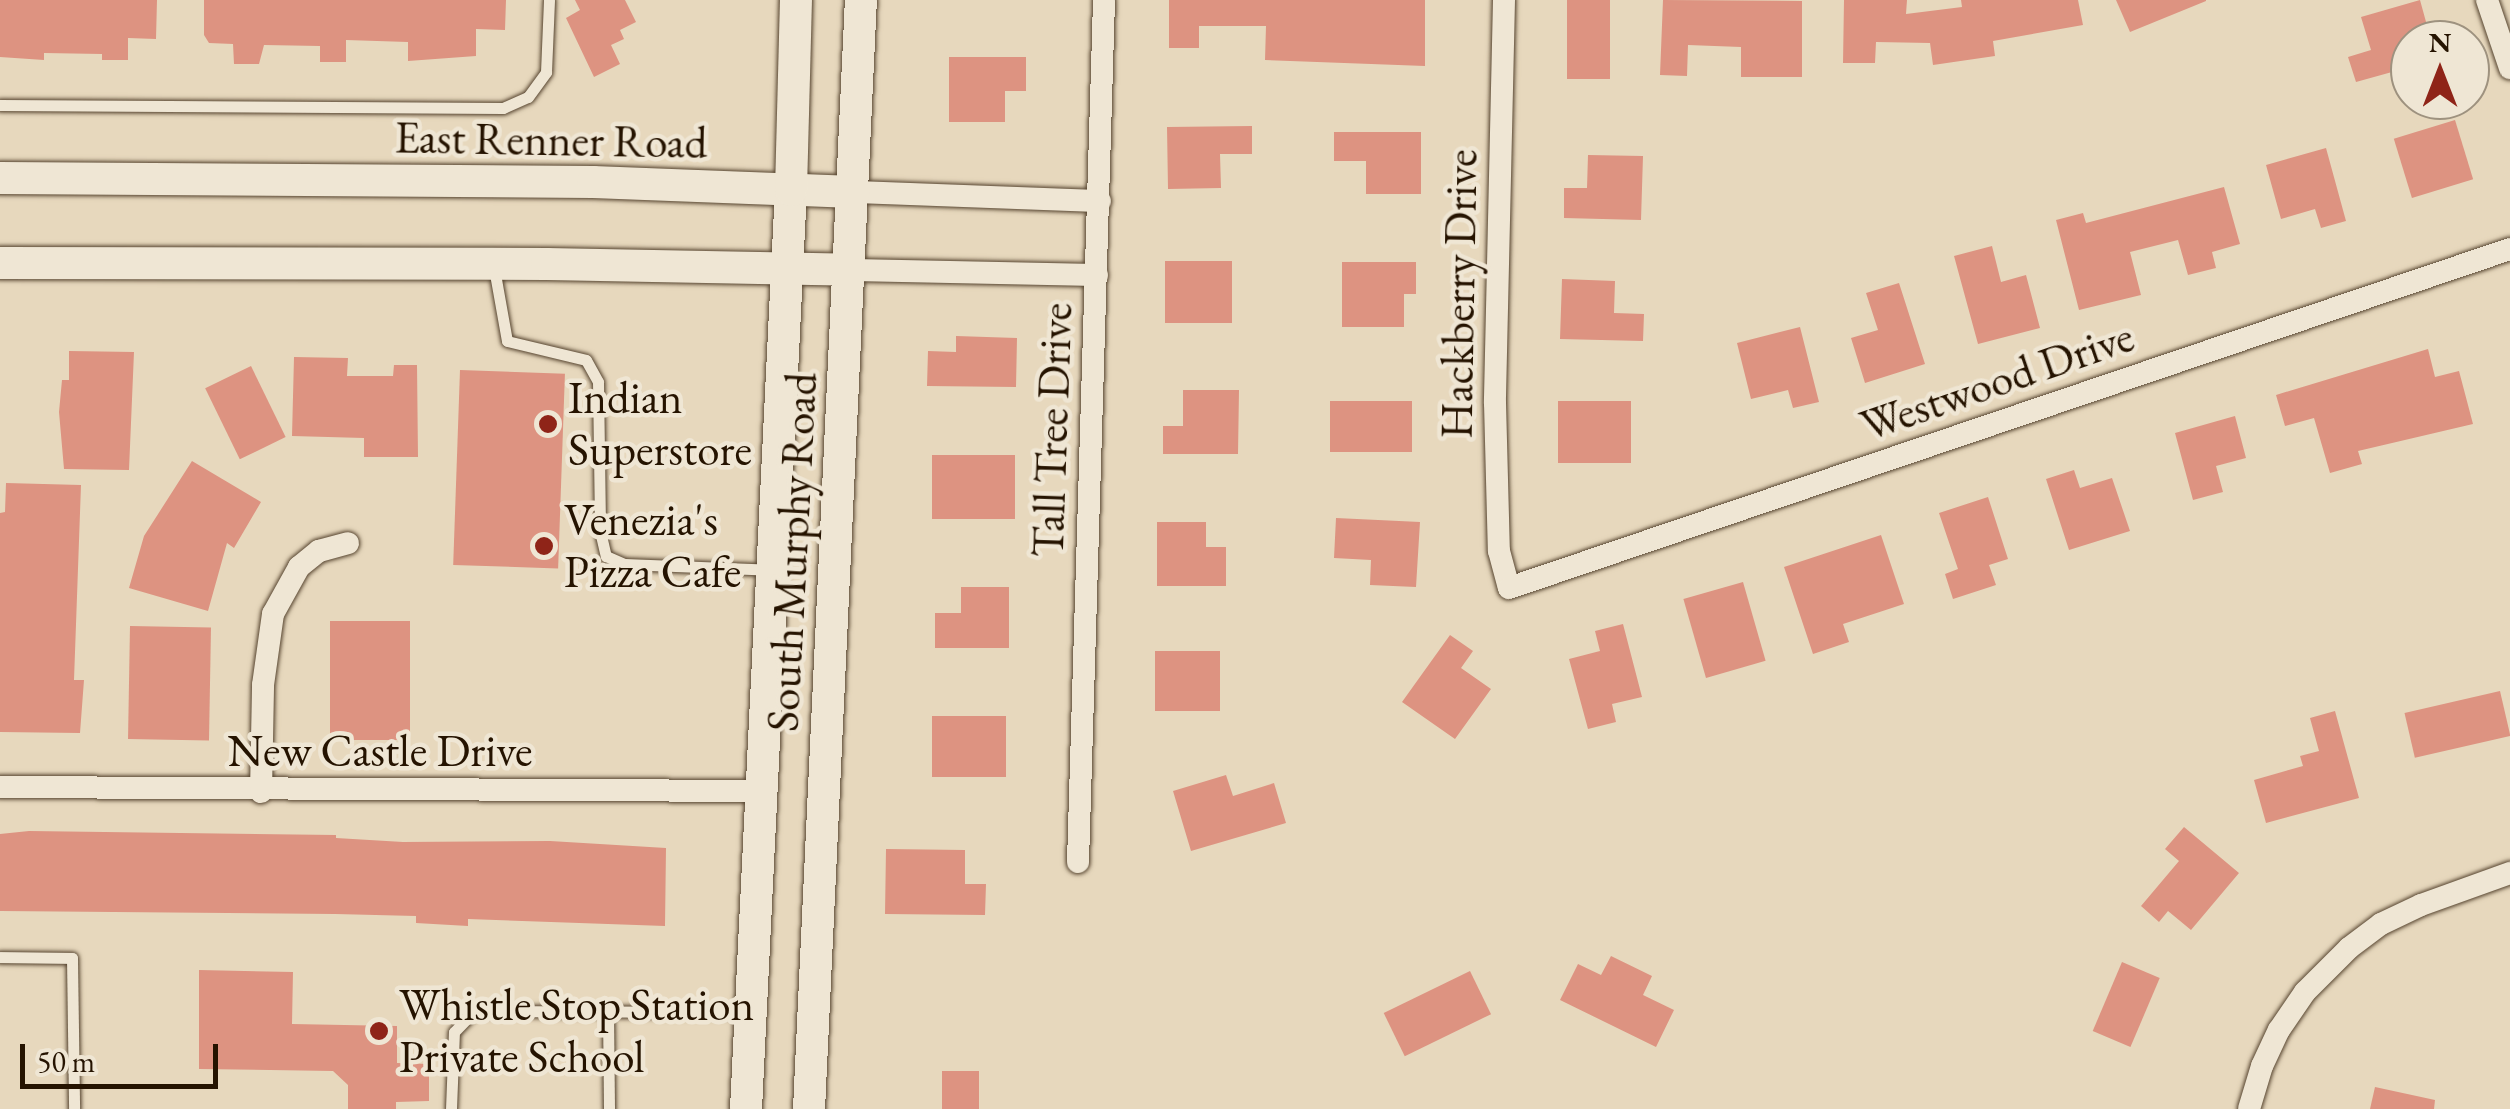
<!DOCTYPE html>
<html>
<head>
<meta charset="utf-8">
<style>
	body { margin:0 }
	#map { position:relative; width:2510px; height:1109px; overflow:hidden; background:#e7d8bd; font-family:"EB Garamond",serif }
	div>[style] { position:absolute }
	.building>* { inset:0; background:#dd9381; transform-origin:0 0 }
	.roads { filter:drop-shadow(0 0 2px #56442f) drop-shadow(0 0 2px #56442f) }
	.service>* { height:11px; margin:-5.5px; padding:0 5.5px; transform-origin:5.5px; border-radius:5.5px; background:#efe6d4 }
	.minor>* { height:22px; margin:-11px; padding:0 11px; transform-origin:11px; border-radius:11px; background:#efe6d4 }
	.secondary>* { height:32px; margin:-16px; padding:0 16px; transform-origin:16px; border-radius:16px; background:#efe6d4 }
	.dots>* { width:28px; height:28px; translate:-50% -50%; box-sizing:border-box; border:5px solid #efe6d4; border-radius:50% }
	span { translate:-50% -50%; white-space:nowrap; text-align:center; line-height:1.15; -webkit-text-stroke:9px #efe6d4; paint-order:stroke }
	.street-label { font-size:45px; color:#251300 }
	.poi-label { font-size:45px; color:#251300 }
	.left { translate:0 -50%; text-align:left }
	.north { position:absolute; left:2390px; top:20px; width:100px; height:100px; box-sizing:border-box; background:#efe6d4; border:2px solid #9e927f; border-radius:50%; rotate:0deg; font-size:28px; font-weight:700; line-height:40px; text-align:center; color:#251300 }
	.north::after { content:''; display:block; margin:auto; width:35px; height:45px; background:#8f2418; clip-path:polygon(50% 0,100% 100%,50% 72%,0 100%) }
	.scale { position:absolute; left:20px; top:1044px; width:198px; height:45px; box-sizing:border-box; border:5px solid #251300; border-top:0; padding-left:12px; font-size:30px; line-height:35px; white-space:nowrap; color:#251300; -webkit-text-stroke:8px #efe6d4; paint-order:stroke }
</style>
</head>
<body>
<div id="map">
	<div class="building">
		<i style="clip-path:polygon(0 0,157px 0,156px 39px,128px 38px,128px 60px,102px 60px,102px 54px,44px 53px,44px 60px,0 57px)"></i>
		<i style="clip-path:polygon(204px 0,506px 0,505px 30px,476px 29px,476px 56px,408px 61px,408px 42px,346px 40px,346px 62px,320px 62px,320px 46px,264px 45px,259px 64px,234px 64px,233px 44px,209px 43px,204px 35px)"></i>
		<i style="clip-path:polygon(575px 0,625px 0,636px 22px,620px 30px,624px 39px,611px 45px,620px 64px,594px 77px,566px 18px,580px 10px)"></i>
		<i style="clip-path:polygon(1169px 0,1425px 0,1425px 66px,1265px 60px,1266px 26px,1199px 26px,1199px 48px,1169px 48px)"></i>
		<i style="left:1567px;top:0;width:43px;height:79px"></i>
		<i style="clip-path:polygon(1663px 0,1802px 1px,1802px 77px,1741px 77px,1741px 47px,1688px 45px,1687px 76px,1660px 75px)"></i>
		<i style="clip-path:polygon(1844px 0,1907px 0,1906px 14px,1962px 7px,1961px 0,2078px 0,2083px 25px,1993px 41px,1995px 56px,1933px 65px,1930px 43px,1876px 42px,1875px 63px,1843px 63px)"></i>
		<i style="clip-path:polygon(2116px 0,2206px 0,2206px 1px,2130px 32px)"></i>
		<i style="clip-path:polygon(2420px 0,2431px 40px,2410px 40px,2410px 67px,2356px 82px,2348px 57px,2371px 50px,2361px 17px)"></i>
		<i style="clip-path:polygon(949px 57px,1026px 57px,1026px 91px,1005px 91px,1005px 122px,949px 122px)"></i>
		<i style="left:2455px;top:120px;width:62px;height:64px;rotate:73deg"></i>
		<i style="clip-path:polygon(1252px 126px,1252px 154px,1220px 154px,1221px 188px,1168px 189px,1167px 127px)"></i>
		<i style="clip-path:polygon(1334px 132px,1421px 132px,1421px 194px,1366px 194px,1366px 161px,1334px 161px)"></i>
		<i style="clip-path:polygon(2326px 148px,2346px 221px,2321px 228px,2315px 209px,2281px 219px,2266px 165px)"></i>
		<i style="clip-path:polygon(1588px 155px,1643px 156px,1641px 220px,1564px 218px,1564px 188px,1587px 188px)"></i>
		<i style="clip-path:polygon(2224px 187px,2240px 244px,2212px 252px,2216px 268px,2188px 275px,2178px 240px,2130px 252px,2141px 295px,2079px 310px,2056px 220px,2083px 213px,2086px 223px)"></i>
		<i style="clip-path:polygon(1992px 246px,2001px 282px,2026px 275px,2040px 328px,1978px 344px,1954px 256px)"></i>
		<i style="left:1165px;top:261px;width:67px;height:62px"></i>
		<i style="clip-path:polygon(1342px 262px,1416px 262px,1416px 294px,1404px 294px,1404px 327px,1342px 327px)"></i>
		<i style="clip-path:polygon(1562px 279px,1615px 281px,1614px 313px,1644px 314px,1643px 341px,1560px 339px)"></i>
		<i style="clip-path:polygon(1899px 283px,1925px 364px,1865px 383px,1851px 338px,1878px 330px,1866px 293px)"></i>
		<i style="clip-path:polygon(1800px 327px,1819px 402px,1793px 408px,1788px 390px,1751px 399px,1737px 343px)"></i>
		<i style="clip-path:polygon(956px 336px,1017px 338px,1016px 387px,927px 386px,928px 351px,956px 352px)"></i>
		<i style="clip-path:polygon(2428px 349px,2435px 377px,2459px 371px,2473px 424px,2358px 451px,2362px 464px,2330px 473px,2314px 418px,2285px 426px,2276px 395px)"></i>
		<i style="clip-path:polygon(69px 351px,134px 352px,129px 470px,64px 469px,59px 412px,62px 380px,69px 380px)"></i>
		<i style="clip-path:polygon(294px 357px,348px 358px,347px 376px,393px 376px,394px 365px,417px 365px,418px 457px,364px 457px,364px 438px,292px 436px)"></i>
		<i style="left:251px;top:366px;width:79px;height:51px;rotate:64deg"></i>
		<i style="left:460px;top:370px;width:105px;height:195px;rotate:2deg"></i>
		<i style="clip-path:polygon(1183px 390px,1239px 390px,1238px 454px,1163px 454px,1163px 426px,1183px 426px)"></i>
		<i style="left:1330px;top:401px;width:82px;height:51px"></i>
		<i style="left:1558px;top:401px;width:73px;height:62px"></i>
		<i style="clip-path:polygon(2235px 416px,2246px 458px,2216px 466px,2223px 492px,2193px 500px,2175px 433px)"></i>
		<i style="left:932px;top:455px;width:83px;height:64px"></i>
		<i style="clip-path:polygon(192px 461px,261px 502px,234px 548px,227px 543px,208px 611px,129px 588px,144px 536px)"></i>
		<i style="clip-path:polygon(2074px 470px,2080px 488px,2112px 478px,2130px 531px,2069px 550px,2046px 479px)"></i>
		<i style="clip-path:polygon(6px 483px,81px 485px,74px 680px,84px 680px,80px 733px,0 732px,0 513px,5px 512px)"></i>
		<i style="clip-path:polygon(1988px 497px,2008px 559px,1989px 565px,1996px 585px,1953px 599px,1945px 574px,1958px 569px,1939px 513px)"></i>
		<i style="clip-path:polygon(1336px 518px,1420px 522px,1416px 587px,1370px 585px,1371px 560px,1334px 558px)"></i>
		<i style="clip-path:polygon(1157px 522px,1206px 522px,1206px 547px,1226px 547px,1226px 586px,1157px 586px)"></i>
		<i style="clip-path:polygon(1881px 535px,1904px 604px,1843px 624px,1849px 642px,1813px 654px,1784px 567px)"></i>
		<i style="left:1743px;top:582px;width:82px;height:62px;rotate:74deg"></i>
		<i style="clip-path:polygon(961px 587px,1009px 587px,1009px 648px,935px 648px,935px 613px,961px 613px)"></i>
		<i style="left:410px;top:621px;width:119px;height:80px;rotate:90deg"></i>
		<i style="clip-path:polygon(1623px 624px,1642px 697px,1612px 704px,1616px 722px,1588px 729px,1569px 659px,1600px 651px,1595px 631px)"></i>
		<i style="left:130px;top:626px;width:81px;height:113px;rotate:1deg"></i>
		<i style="clip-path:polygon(1450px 635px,1473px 651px,1461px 668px,1491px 689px,1455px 739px,1402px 702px)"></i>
		<i style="left:1155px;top:651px;width:65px;height:60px"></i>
		<i style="left:2500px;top:691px;width:46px;height:98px;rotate:77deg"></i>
		<i style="clip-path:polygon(2335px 711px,2359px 798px,2266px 823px,2254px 780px,2303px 766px,2300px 756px,2319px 751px,2310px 718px)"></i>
		<i style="left:932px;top:716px;width:74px;height:61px"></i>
		<i style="clip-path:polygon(1226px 775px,1233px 796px,1274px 783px,1286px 823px,1191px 851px,1173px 791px)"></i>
		<i style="clip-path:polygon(2184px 827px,2239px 873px,2191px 930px,2168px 911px,2159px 922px,2141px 906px,2179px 861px,2165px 849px)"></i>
		<i style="clip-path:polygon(29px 831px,336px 835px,336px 838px,403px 842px,550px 841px,666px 848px,665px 926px,468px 919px,468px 926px,416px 923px,416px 916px,335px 914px,0 911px,0 834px)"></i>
		<i style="clip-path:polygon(886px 849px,965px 850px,965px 884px,986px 884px,985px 915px,885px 914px)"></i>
		<i style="clip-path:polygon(1611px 956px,1652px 976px,1643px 995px,1674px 1010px,1656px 1047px,1560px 1000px,1578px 964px,1601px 975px)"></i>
		<i style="left:2122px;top:962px;width:41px;height:75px;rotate:23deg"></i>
		<i style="clip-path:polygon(199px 970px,293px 972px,292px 1024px,397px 1026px,397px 1063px,429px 1064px,429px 1101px,396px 1102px,396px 1109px,348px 1109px,348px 1085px,333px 1071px,199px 1069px)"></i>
		<i style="left:1470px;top:971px;width:48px;height:96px;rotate:64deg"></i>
		<i style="left:942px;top:1071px;width:37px;height:38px"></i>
		<i style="clip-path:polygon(2375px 1087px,2435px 1100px,2434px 1109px,2370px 1109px)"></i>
	</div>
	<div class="roads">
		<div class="service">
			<i style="left:0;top:105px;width:503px;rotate:0.34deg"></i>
			<i style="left:503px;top:108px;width:27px;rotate:-24deg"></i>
			<i style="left:528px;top:97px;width:31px;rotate:-54deg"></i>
			<i style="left:546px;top:72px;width:72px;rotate:-87.6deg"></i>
			<i style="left:494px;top:268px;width:74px;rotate:79.9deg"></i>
			<i style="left:507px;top:341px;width:81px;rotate:13.5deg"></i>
			<i style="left:586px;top:360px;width:25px;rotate:61deg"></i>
			<i style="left:598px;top:382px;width:149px;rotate:89.2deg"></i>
			<i style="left:600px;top:531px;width:26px;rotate:77deg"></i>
			<i style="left:606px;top:556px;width:20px;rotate:24deg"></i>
			<i style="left:624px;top:564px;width:147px;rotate:2.3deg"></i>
			<i style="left:0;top:957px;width:72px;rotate:0.8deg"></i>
			<i style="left:72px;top:958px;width:151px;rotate:89.2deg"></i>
			<i style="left:608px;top:1012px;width:97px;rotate:89.4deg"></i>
			<i style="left:451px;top:1109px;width:77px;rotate:-87.8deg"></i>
			<i style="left:454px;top:1032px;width:29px;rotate:-46deg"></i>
			<i style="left:474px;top:1011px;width:272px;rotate:0.2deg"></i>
		</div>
		<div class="minor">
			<i style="left:1504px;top:0;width:403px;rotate:91.3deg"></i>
			<i style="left:1495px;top:403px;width:148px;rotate:88.5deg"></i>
			<i style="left:1499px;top:551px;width:38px;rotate:75deg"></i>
			<i style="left:1509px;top:588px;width:1057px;rotate:-18.71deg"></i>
			<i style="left:2487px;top:0;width:72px;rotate:71.3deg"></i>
			<i style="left:854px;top:192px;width:246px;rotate:2.1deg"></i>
			<i style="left:852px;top:270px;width:245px;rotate:1.2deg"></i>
			<i style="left:0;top:787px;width:759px;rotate:0.3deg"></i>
			<i style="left:261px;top:792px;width:107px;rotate:-88.9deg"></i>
			<i style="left:263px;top:685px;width:72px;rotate:-82deg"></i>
			<i style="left:273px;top:614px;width:54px;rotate:-61deg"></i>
			<i style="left:299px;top:567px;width:26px;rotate:-39deg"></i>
			<i style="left:319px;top:551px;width:30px;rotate:-15deg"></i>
			<i style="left:1078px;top:862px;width:862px;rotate:-88.27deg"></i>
			<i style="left:2249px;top:1109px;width:45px;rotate:-73.2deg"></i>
			<i style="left:2262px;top:1066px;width:40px;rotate:-65deg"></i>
			<i style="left:2279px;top:1030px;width:46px;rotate:-55.6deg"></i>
			<i style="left:2305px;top:992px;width:62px;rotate:-45deg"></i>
			<i style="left:2349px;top:948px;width:40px;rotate:-37deg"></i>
			<i style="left:2381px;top:924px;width:44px;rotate:-25.4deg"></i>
			<i style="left:2421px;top:905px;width:95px;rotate:-19.8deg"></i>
		</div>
		<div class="secondary">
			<i style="left:0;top:178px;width:593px;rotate:0.39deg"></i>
			<i style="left:593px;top:182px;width:261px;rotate:2.2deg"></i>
			<i style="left:0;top:263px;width:547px;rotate:0.1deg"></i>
			<i style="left:547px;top:264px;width:305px;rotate:1.1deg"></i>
			<i style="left:746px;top:1109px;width:920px;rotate:-87.2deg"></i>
			<i style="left:791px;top:190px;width:190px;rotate:-88.5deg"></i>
			<i style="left:809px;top:1109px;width:1110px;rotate:-87.32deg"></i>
		</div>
	</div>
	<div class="dots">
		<i style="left:548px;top:424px;background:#8f2418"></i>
		<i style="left:544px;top:546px;background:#8f2418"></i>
		<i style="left:379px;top:1031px;background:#8f2418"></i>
	</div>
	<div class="street-label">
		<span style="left:551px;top:140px;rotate:1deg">East Renner Road</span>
		<span style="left:1459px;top:294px;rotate:-89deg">Hackberry Drive</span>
		<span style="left:1997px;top:381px;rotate:-19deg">Westwood Drive</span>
		<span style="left:1052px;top:430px;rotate:-88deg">Tall Tree Drive</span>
		<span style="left:792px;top:552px;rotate:-87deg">South Murphy Road</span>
		<span style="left:380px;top:751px">New Castle Drive</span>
	</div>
	<div class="poi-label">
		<span class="left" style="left:568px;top:424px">Indian<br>Superstore</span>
		<span class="left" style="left:564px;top:546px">Venezia's<br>Pizza Cafe</span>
		<span class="left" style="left:399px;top:1031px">Whistle Stop Station<br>Private School</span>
	</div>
	<div class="north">N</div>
	<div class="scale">50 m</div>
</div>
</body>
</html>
